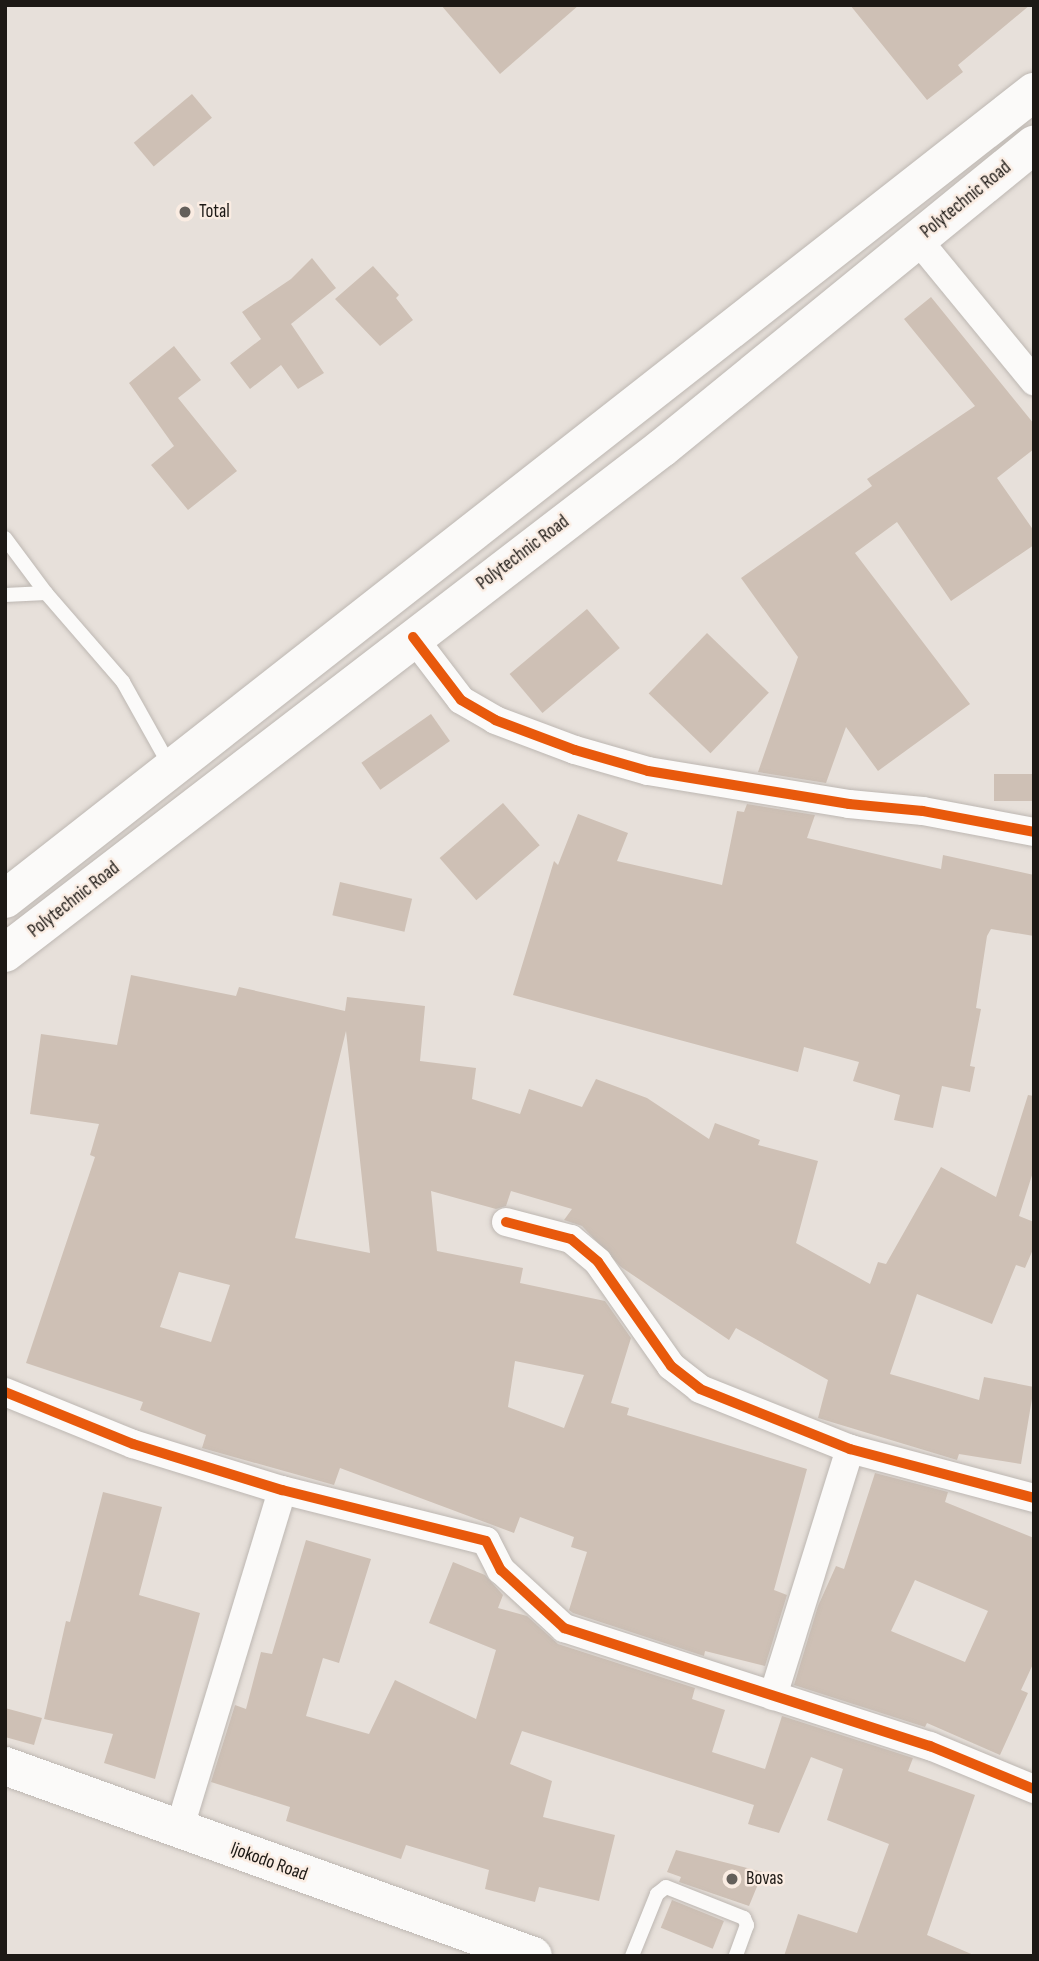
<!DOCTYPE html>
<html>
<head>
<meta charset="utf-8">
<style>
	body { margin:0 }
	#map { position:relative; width:1039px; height:1961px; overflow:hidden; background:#e7e0da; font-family:"Sofia Sans Condensed",sans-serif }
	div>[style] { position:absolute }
	.building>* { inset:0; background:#cec0b5; transform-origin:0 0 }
	.roads { filter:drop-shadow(0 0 2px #bdb7b2) drop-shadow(0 0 2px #bdb7b2) }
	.lane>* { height:14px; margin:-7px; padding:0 7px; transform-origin:7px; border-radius:7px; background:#fbfaf9 }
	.street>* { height:28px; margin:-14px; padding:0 14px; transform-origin:14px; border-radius:14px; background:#fbfaf9 }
	.secondary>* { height:38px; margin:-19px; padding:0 19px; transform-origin:19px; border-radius:19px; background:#fbfaf9 }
	.primary>* { height:38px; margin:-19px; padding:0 19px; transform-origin:19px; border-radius:19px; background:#fbfaf9 }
	.cycleway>* { height:10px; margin:-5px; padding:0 5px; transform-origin:5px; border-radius:5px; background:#e8590c }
	.dots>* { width:19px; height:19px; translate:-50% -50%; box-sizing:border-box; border:4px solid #faece2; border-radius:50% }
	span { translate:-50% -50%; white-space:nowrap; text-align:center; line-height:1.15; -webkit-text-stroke:5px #faece2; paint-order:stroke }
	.street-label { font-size:19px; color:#1d1915 }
	.poi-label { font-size:19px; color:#1d1915 }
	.left { translate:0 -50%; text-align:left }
	.frame { position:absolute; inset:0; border:7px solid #1d1915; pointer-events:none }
</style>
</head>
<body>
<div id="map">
	<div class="building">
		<i style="clip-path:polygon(441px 5px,579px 5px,500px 74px)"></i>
		<i style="clip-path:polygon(850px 5px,1030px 5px,958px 65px,963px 72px,927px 100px)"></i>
		<i style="left:192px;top:94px;width:31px;height:76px;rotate:50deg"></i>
		<i style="clip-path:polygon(312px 258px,336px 288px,291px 324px,324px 373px,298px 389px,281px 365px,250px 389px,230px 363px,261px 339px,242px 312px,291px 279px)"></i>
		<i style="clip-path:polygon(373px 266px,399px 295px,396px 298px,413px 320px,380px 346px,335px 299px)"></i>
		<i style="clip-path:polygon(931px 297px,1034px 424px,1034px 449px,997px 478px,1034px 531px,1034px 545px,951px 601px,897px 522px,855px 553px,970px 704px,878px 771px,846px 727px,826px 783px,758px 772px,798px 657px,741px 578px,872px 486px,867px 479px,975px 406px,904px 319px)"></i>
		<i style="clip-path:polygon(174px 346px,201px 380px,178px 398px,237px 471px,188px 510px,151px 465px,174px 446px,129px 383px)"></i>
		<i style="left:587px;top:609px;width:51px;height:101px;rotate:50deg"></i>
		<i style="left:707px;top:633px;width:86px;height:84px;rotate:44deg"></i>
		<i style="left:431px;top:714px;width:33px;height:85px;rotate:55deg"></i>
		<i style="left:1034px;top:774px;width:27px;height:40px;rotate:90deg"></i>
		<i style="left:503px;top:803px;width:56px;height:84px;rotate:49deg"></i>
		<i style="clip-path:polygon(747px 804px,815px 815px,807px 838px,941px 869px,943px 855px,1034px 875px,1034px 936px,991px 929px,987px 936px,976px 1008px,981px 1009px,970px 1066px,975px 1067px,970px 1092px,942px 1086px,933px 1128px,894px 1120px,900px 1095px,853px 1081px,859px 1062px,804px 1047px,798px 1072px,513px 995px,554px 861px,558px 865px,578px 814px,628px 833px,617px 861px,722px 885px,737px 811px,744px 812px)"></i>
		<i style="left:340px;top:882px;width:74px;height:34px;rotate:13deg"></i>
		<i style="clip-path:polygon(evenodd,131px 975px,236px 996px,239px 987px,345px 1011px,347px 997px,425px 1006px,420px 1061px,476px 1068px,472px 1099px,520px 1114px,529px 1089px,582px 1107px,596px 1079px,647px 1098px,709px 1139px,715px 1123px,760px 1140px,758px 1145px,818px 1161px,796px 1243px,870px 1284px,878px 1262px,886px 1264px,941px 1167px,996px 1197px,1028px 1095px,1034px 1096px,1034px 1169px,1019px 1216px,1034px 1222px,1034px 1247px,1025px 1268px,1016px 1265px,992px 1324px,917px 1294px,890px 1374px,979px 1400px,984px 1377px,1034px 1387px,1021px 1464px,959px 1454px,957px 1460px,818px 1418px,828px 1380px,736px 1328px,729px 1340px,621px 1267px,582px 1226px,564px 1220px,572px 1209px,511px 1191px,506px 1206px,496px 1209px,431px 1191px,437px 1251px,523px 1268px,520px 1283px,605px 1301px,631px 1338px,611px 1403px,629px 1408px,627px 1415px,807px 1469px,774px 1590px,787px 1595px,765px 1666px,705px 1651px,704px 1656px,573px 1613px,569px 1610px,587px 1552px,571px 1547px,574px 1537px,520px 1517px,514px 1533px,340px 1468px,334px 1485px,202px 1448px,206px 1435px,140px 1410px,143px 1402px,26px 1363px,95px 1157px,90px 1155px,99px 1124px,30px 1114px,41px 1034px,117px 1045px,131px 975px,346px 1031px,370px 1253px,295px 1238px,346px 1031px,131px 975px,179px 1272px,230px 1285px,211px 1342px,160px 1327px,179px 1272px,131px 975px,515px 1361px,584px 1375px,564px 1428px,508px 1407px,515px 1361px)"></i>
		<i style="clip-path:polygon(evenodd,875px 1473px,948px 1492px,945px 1502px,1034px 1538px,1034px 1662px,1021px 1690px,1028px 1693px,1000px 1755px,927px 1723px,925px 1727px,794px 1685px,818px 1606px,836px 1566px,844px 1569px,875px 1473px,915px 1580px,988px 1611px,965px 1662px,891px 1631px,915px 1580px)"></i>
		<i style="clip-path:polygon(103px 1492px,162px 1507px,139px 1595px,200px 1613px,155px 1779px,104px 1763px,113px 1734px,44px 1719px,66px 1621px,70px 1622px)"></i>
		<i style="clip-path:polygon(306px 1540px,371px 1559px,339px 1663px,323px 1658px,306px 1716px,369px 1734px,395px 1680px,476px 1719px,496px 1650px,429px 1623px,453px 1562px,485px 1575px,503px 1595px,498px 1608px,527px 1616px,558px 1644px,695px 1688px,692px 1699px,725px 1710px,712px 1752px,765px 1769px,782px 1716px,913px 1758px,908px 1771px,975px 1795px,927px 1935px,976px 1956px,784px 1956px,798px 1914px,857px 1933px,889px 1844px,827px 1820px,843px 1769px,811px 1757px,779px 1833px,748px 1824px,754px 1805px,522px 1731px,510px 1764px,552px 1781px,543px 1817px,615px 1835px,599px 1901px,539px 1887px,535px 1902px,485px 1889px,489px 1870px,406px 1845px,401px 1859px,286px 1821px,290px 1807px,211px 1782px,235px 1705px,246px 1709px,261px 1652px,272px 1654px)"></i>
		<i style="clip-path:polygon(5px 1708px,42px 1718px,34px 1745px,5px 1737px)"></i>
		<i style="clip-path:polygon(676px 1850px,763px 1872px,749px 1906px,679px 1882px,681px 1877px,667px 1872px)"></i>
		<i style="left:672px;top:1900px;width:56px;height:30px;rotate:22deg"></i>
	</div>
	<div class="roads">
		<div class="lane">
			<i style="left:5px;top:538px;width:69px;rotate:53.3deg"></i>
			<i style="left:46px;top:593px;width:118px;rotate:49.1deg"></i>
			<i style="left:123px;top:682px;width:96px;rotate:60.8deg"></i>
			<i style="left:5px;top:595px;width:41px;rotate:-2.8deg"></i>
			<i style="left:632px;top:1956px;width:67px;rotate:-68deg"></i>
			<i style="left:657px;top:1894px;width:11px;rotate:-38deg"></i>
			<i style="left:666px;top:1887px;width:84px;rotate:21.7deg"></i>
			<i style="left:744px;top:1918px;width:8px;rotate:67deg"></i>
			<i style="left:747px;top:1925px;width:33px;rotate:110deg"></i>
		</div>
		<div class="street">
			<i style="left:918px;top:240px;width:183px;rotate:50.6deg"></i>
			<i style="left:413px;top:637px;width:79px;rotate:52.7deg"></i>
			<i style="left:461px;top:700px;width:39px;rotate:30deg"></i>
			<i style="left:495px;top:720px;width:85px;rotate:20.6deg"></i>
			<i style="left:575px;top:750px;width:76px;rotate:16deg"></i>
			<i style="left:648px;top:771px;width:204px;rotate:9.3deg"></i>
			<i style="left:849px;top:804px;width:74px;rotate:5.4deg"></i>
			<i style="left:923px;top:811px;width:113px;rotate:10.7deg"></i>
			<i style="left:506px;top:1222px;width:67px;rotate:14.7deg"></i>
			<i style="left:571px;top:1239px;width:35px;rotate:40deg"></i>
			<i style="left:598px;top:1262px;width:127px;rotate:54.9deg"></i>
			<i style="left:671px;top:1366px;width:37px;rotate:38deg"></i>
			<i style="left:700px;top:1389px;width:162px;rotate:21.8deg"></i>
			<i style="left:850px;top:1449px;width:190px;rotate:14.9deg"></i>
			<i style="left:5px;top:1392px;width:138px;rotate:22.1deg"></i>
			<i style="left:133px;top:1444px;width:156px;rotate:17.2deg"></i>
			<i style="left:282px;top:1490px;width:210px;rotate:14deg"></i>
			<i style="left:486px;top:1541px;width:33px;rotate:63deg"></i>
			<i style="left:501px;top:1570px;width:86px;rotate:42.6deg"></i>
			<i style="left:564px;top:1628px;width:385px;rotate:17.9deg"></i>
			<i style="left:930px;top:1746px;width:113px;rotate:22.5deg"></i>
			<i style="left:773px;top:1696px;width:259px;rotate:-72.7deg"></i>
			<i style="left:179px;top:1830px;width:355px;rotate:-73.1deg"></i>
		</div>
		<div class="secondary">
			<i style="left:5px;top:1766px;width:561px;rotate:19.79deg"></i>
		</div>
		<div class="primary">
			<i style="left:5px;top:899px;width:1308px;rotate:-38.11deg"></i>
			<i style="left:5px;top:953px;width:829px;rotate:-37.55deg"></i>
			<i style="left:662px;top:448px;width:480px;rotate:-39.2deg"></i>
		</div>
	</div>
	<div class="cycleway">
		<i style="left:413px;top:637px;width:79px;rotate:52.7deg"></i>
		<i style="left:461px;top:700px;width:39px;rotate:30deg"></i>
		<i style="left:495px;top:720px;width:85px;rotate:20.6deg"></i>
		<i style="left:575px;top:750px;width:76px;rotate:16deg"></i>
		<i style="left:648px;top:771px;width:204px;rotate:9.3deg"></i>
		<i style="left:849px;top:804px;width:74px;rotate:5.4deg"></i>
		<i style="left:923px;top:811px;width:113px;rotate:10.7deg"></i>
		<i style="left:506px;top:1222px;width:67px;rotate:14.7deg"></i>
		<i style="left:571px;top:1239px;width:35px;rotate:40deg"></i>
		<i style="left:598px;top:1262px;width:127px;rotate:54.9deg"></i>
		<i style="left:671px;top:1366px;width:37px;rotate:38deg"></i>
		<i style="left:700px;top:1389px;width:162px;rotate:21.8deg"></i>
		<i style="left:850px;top:1449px;width:190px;rotate:14.9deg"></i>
		<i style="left:5px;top:1392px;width:138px;rotate:22.1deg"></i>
		<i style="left:133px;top:1444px;width:156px;rotate:17.2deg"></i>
		<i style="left:282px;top:1490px;width:210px;rotate:14deg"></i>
		<i style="left:486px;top:1541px;width:33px;rotate:63deg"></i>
		<i style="left:501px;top:1570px;width:86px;rotate:42.6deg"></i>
		<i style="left:564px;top:1628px;width:385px;rotate:17.9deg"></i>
		<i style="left:930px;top:1746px;width:113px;rotate:22.5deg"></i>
	</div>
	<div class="dots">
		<i style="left:185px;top:212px;background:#645f5a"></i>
		<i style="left:732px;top:1879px;background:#645f5a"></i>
	</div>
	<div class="street-label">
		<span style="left:966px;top:200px;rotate:-39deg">Polytechnic Road</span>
		<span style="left:523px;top:553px;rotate:-37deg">Polytechnic Road</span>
		<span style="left:74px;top:900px;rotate:-38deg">Polytechnic Road</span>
		<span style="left:269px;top:1862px;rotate:20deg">Ijokodo Road</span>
	</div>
	<div class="poi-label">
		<span class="left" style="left:199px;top:212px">Total</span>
		<span class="left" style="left:746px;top:1879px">Bovas</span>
	</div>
	<div class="frame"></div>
</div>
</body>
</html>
